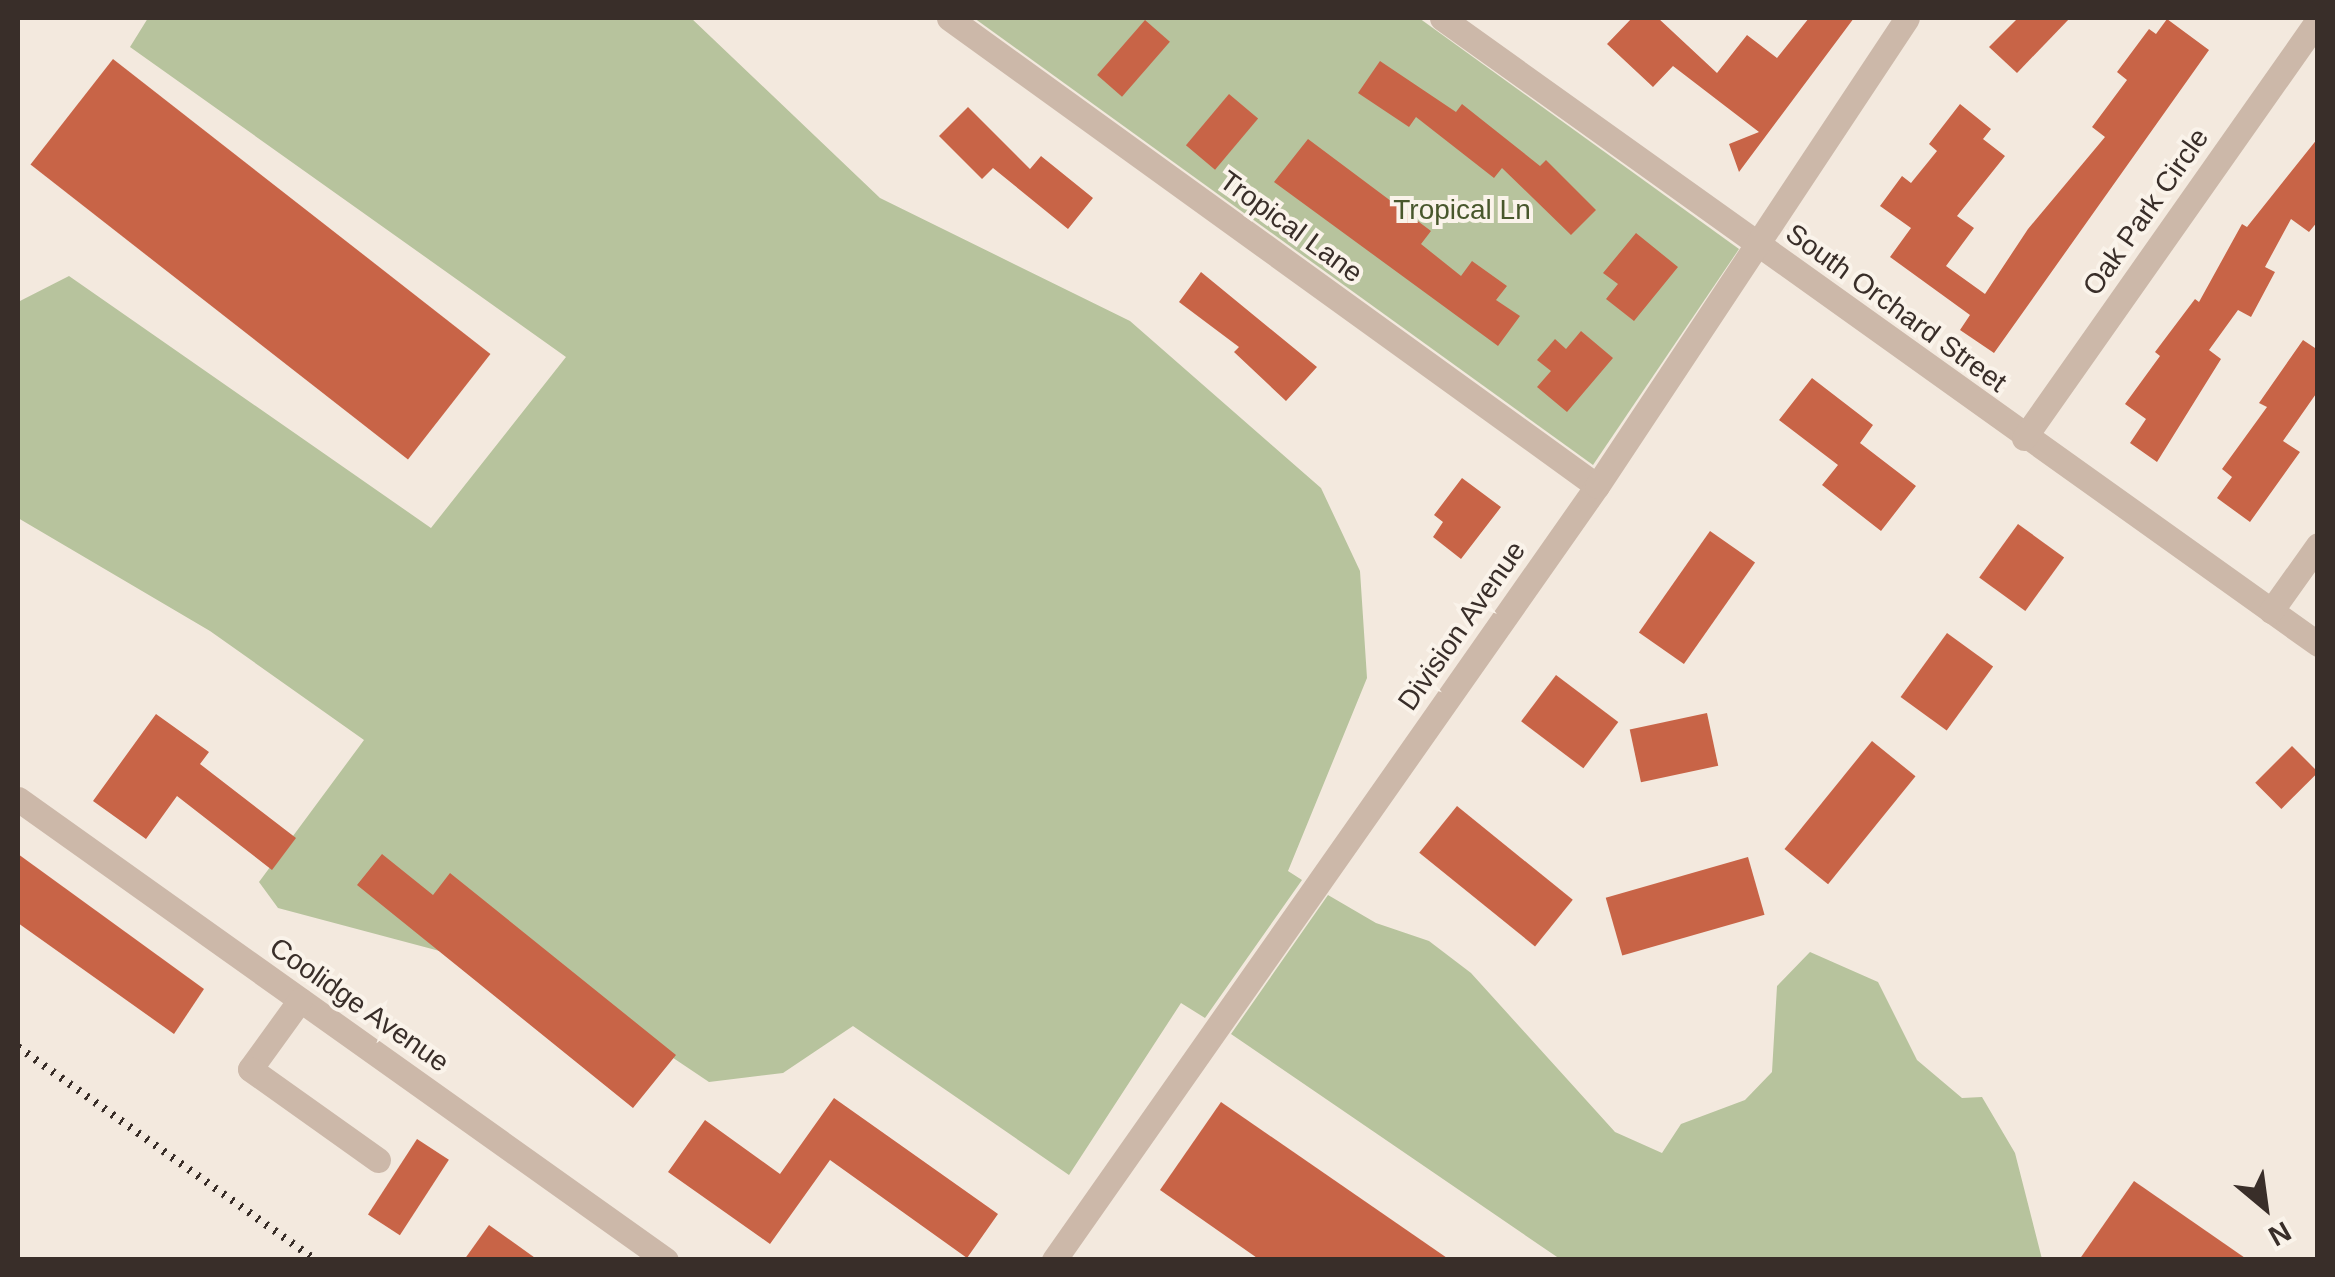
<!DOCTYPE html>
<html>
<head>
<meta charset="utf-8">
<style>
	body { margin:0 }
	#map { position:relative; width:2335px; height:1277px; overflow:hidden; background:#f3e9de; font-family:Helvetica,sans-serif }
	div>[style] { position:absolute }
	.green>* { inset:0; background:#b7c39d }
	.building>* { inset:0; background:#c86447; transform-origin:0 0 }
	.minor>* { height:25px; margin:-12.5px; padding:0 12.5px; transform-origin:12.5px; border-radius:12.5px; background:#ccb8a9 }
	.rail>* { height:8px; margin-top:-4px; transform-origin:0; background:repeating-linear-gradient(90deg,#392e29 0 2.5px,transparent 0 10.5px) }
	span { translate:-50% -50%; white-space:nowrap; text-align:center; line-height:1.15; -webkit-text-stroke:8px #faf3ea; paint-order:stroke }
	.park-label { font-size:28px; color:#48572c }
	.street-label { font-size:28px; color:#392e29 }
	.frame { position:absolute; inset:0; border:20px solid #392e29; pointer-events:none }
	.north { position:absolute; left:2215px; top:1157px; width:100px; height:100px; -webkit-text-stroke:8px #faf3ea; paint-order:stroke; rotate:151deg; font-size:28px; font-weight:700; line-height:40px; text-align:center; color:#392e29 }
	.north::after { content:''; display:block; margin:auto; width:35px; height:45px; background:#392e29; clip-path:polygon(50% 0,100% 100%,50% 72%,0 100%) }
</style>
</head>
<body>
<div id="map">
	<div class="green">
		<i style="clip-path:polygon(148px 18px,691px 18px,880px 198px,1130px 321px,1321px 488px,1360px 571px,1367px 678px,1288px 871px,1302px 880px,1205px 1018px,1181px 1003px,1069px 1175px,853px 1026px,783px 1073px,709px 1082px,563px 984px,278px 908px,259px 882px,364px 740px,210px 631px,18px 518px,18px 302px,69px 276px,431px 528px,566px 357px,130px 47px)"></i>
		<i style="clip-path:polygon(974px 18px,1419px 18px,1739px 249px,1593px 465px)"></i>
		<i style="clip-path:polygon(1328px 895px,1376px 923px,1429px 941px,1471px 973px,1615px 1132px,1662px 1153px,1681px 1124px,1745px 1100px,1772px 1072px,1777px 986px,1810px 952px,1878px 982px,1917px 1060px,1962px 1098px,1982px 1097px,2015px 1153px,2042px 1259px,1560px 1259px,1231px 1034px)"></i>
	</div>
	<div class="building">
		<i style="clip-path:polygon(1632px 18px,1658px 18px,1717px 73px,1747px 35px,1777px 58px,1809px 18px,1854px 18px,1739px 172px,1729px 144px,1759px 132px,1673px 66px,1653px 87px,1607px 44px)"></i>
		<i style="clip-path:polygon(2018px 18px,2070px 18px,2017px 73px,1989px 47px)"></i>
		<i style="clip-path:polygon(2167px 19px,2209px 50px,1994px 353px,1960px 330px,1970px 315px,1890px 257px,1911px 228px,1880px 206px,1902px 176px,1911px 183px,1937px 151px,1929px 144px,1960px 104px,1991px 129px,1983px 139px,2005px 156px,1957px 216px,1974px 228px,1946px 266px,1985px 294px,2028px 229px,2105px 137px,2092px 127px,2127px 80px,2117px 72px,2149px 29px,2156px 34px)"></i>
		<i style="left:1145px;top:20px;width:33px;height:73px;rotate:41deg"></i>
		<i style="left:113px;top:59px;width:479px;height:134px;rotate:38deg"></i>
		<i style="clip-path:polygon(1380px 61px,1456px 112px,1462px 104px,1540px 166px,1546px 160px,1596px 210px,1571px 235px,1502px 168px,1494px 178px,1416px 117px,1409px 127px,1358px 93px)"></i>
		<i style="left:1229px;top:94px;width:38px;height:67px;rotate:40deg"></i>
		<i style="clip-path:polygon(968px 107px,1030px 169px,1041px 156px,1093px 198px,1068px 229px,993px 168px,982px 179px,939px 136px)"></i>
		<i style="clip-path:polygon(2318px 138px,2318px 221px,2309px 232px,2291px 219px,2265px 267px,2275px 272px,2251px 317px,2238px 310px,2209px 350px,2221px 359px,2157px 462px,2130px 443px,2146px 419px,2125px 404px,2160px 356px,2155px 352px,2195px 299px,2199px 302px,2242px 224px,2247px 227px)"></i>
		<i style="clip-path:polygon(1308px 139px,1431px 231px,1421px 244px,1461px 276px,1472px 261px,1507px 286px,1496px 300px,1520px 316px,1498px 346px,1274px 182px)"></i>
		<i style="clip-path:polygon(1636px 233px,1678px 267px,1634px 321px,1606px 299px,1618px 284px,1603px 273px)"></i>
		<i style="clip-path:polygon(1201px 272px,1317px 367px,1286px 401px,1234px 352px,1239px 347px,1179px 302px)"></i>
		<i style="clip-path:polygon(1581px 331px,1613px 358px,1567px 412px,1537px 387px,1551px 371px,1537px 360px,1555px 339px,1566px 349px)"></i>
		<i style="clip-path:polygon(2303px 340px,2318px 350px,2318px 391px,2283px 441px,2300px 452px,2250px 522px,2217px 498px,2232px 477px,2222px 469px,2267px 407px,2259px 403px)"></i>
		<i style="clip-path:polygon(1812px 378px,1873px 425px,1860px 443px,1916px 486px,1881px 531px,1822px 485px,1838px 465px,1779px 420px)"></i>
		<i style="clip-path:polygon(1462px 478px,1501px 507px,1461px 559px,1433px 537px,1443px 522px,1434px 515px)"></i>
		<i style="left:2018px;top:524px;width:57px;height:66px;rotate:36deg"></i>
		<i style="left:1710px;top:531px;width:55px;height:124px;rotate:35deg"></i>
		<i style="left:1947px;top:633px;width:57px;height:79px;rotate:36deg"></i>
		<i style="left:1556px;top:675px;width:78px;height:58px;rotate:37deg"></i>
		<i style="left:1707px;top:713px;width:54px;height:79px;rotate:78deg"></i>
		<i style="clip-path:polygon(156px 714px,209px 752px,200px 764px,296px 838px,272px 870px,177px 796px,146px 839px,93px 801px)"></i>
		<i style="left:1872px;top:741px;width:56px;height:139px;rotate:39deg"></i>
		<i style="left:2292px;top:746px;width:37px;height:52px;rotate:45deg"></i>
		<i style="left:1457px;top:806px;width:149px;height:60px;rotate:39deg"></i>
		<i style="clip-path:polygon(18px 854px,204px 989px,174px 1034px,18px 923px)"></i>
		<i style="clip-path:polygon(382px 854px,433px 895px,450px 873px,676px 1055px,633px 1108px,357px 885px)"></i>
		<i style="left:1748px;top:857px;width:60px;height:148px;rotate:74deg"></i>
		<i style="clip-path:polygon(834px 1098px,998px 1214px,967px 1258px,830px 1160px,770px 1244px,668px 1172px,705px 1120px,780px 1174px)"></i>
		<i style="clip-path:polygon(1221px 1102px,1450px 1260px,1260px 1260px,1160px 1190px)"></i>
		<i style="left:417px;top:1139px;width:38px;height:90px;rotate:33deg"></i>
		<i style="clip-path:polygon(2134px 1181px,2248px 1260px,2079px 1260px)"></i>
		<i style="clip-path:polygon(489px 1225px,538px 1260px,464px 1260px)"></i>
	</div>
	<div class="minor">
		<i style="left:949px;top:18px;width:799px;rotate:35.84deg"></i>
		<i style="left:1442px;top:18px;width:1077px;rotate:35.55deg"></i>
		<i style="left:2024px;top:438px;width:511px;rotate:-54.88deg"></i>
		<i style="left:2271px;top:611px;width:81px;rotate:-54.5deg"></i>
		<i style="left:18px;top:799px;width:795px;rotate:35.43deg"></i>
		<i style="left:300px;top:1000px;width:85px;rotate:125.9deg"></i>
		<i style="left:250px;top:1069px;width:157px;rotate:35.4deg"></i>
		<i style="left:1054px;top:1260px;width:945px;rotate:-54.95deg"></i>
		<i style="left:1597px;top:486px;width:561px;rotate:-56.48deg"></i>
	</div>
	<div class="rail">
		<i style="left:18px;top:1047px;width:366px;rotate:35.6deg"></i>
	</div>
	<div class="park-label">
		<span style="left:1462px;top:210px">Tropical Ln</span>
	</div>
	<div class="street-label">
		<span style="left:2146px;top:212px;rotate:-55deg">Oak Park Circle</span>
		<span style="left:1291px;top:227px;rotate:36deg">Tropical Lane</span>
		<span style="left:1896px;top:308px;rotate:36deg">South Orchard Street</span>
		<span style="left:1462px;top:626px;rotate:-55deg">Division Avenue</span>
		<span style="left:359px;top:1005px;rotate:35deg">Coolidge Avenue</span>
	</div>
	<div class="frame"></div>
	<div class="north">N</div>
</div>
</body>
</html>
